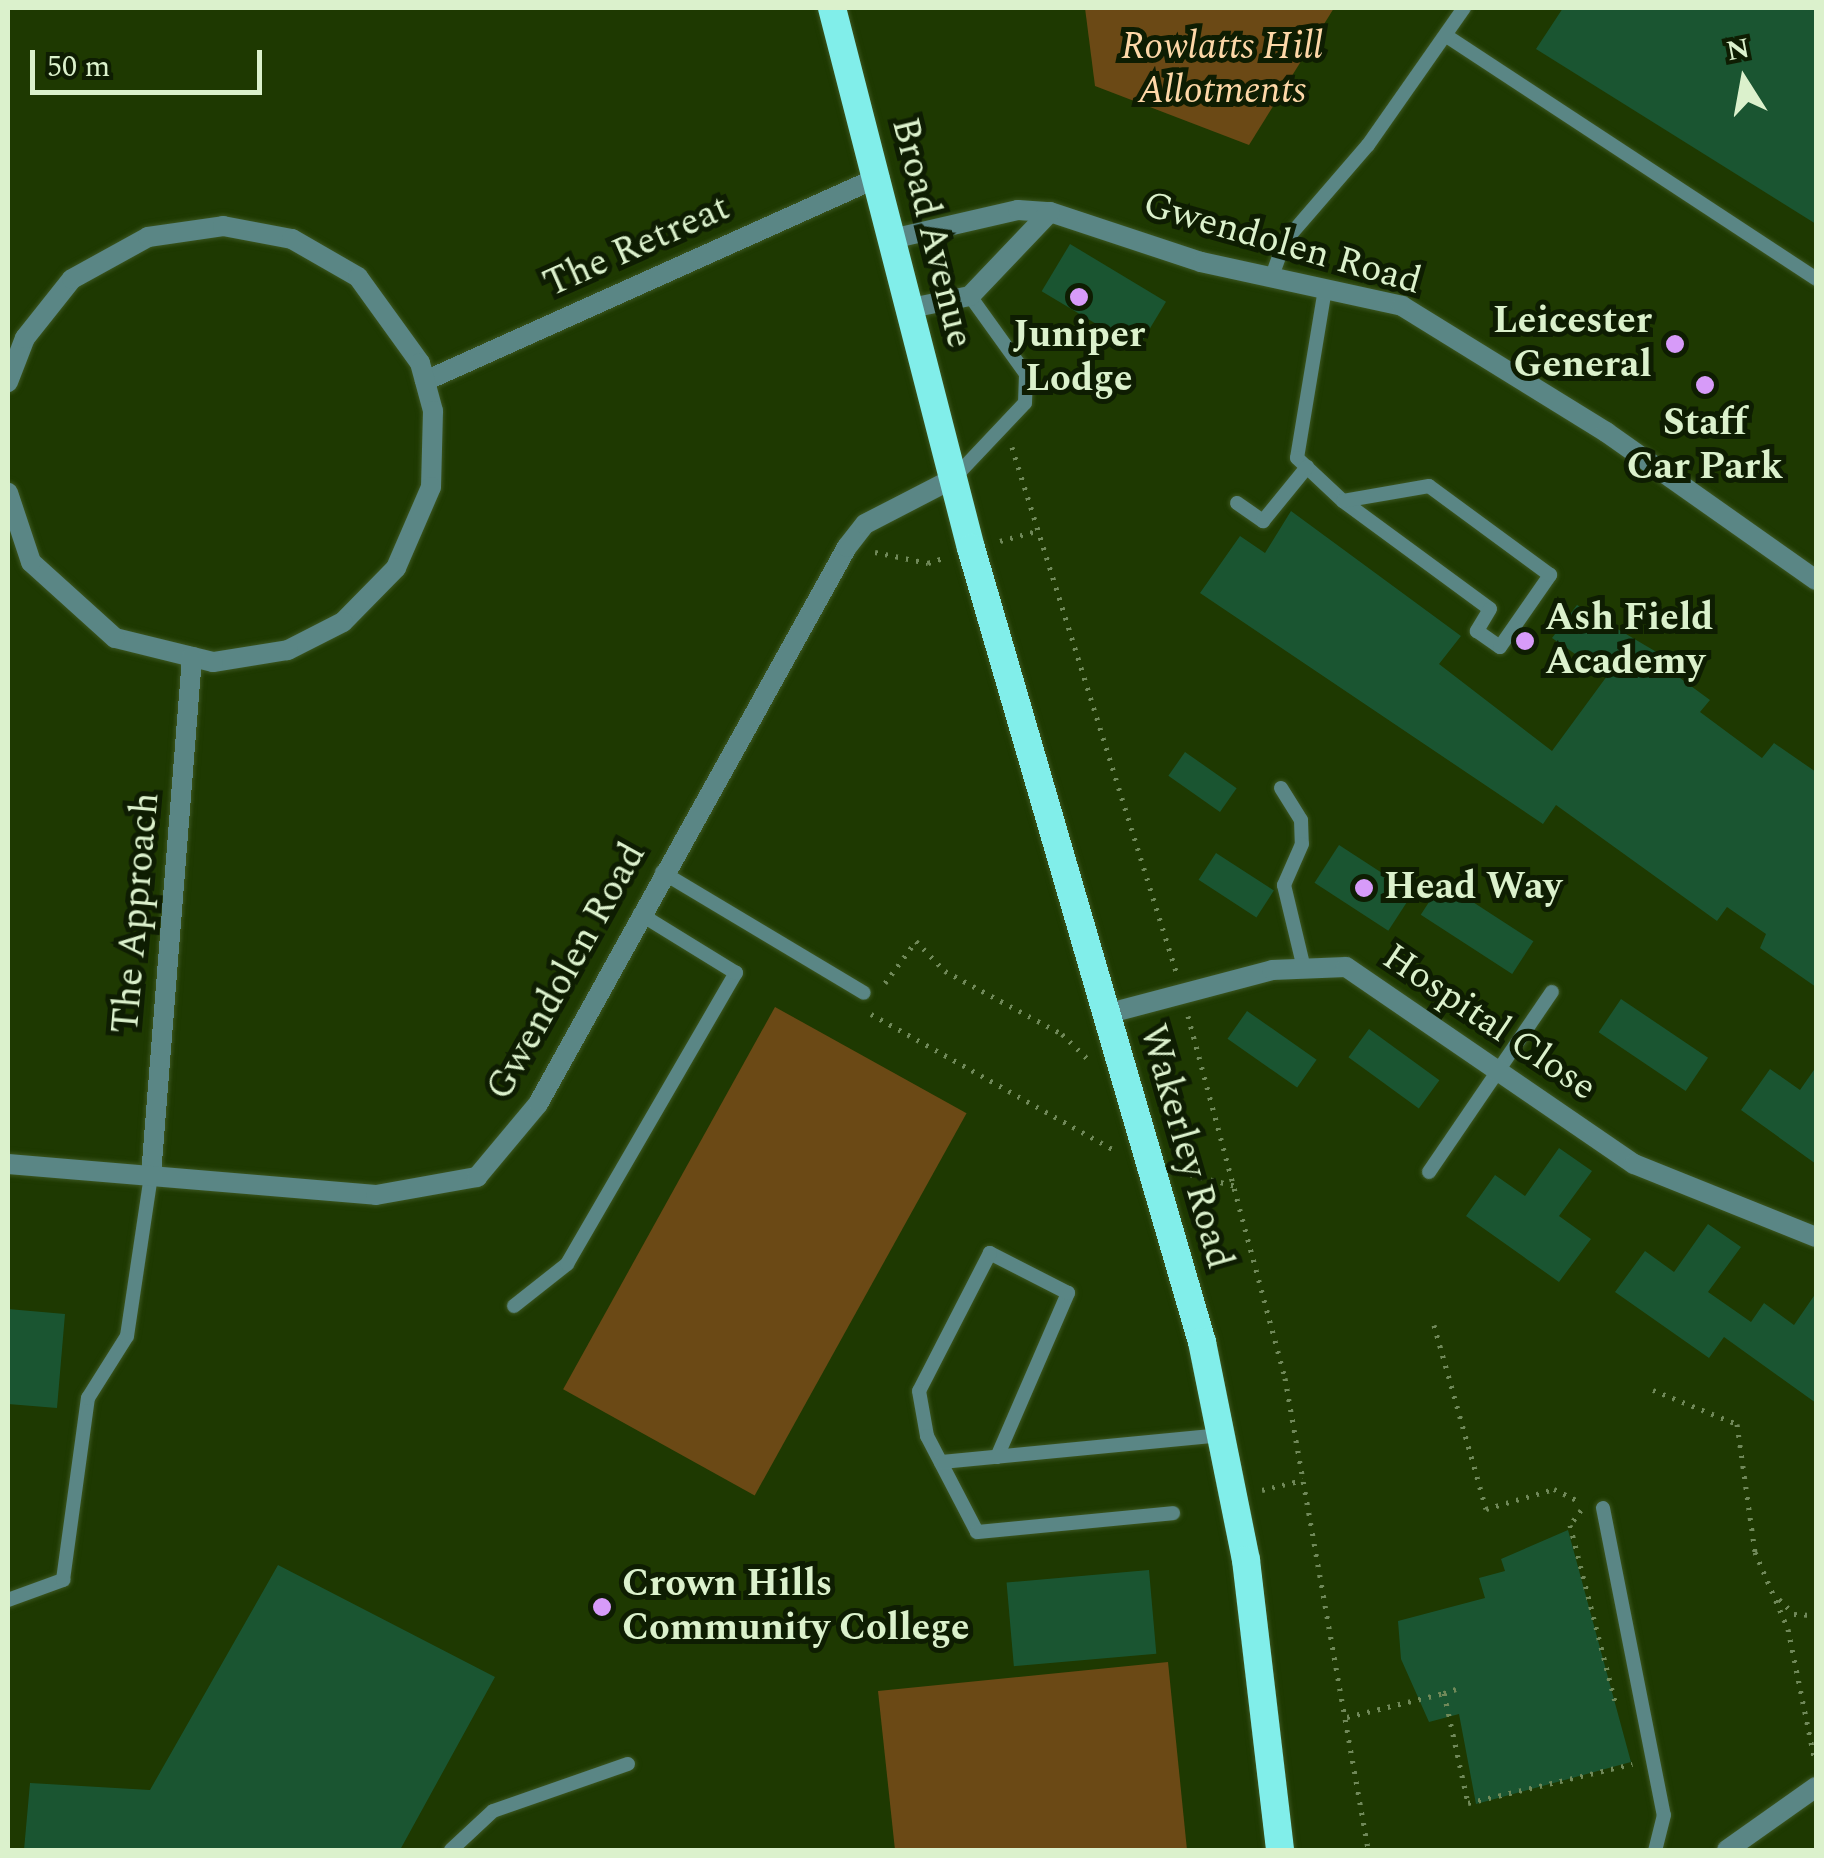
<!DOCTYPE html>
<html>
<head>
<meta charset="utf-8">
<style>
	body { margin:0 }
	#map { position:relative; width:1824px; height:1858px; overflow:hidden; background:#1e3901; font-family:Spectral,serif }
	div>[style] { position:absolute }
	.green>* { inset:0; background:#6b4915; transform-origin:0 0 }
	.building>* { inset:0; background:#1a5531; transform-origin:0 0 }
	.path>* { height:5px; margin-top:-2.5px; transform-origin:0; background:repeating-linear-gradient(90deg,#708959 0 2.5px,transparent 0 10.5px) }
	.roads { filter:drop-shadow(0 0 2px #3c5621) drop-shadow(0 0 2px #3c5621) }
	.service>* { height:14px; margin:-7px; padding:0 7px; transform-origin:7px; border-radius:7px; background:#5a8685 }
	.minor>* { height:20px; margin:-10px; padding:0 10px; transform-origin:10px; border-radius:10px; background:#5a8685 }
	.tertiary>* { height:20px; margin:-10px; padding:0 10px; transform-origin:10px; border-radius:10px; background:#5a8685 }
	.trunk>* { height:28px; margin:-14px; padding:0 14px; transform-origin:14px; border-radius:14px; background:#81eeea }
	.dots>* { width:28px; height:28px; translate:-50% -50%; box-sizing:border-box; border:5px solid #0e1d02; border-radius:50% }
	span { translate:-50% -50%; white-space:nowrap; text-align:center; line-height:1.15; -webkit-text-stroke:10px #0e1d02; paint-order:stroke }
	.park-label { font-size:38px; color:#fed8a8; font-style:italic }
	.street-label { font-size:38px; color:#dbf1cc }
	.poi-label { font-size:38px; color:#dbf1cc; font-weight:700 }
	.right { translate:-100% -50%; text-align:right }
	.left { translate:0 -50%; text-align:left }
	.frame { position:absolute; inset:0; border:10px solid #dbf1cc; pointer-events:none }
	.north { position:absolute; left:1694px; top:30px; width:100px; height:100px; -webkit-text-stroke:8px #0e1d02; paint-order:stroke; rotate:349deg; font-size:28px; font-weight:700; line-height:40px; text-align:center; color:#dbf1cc }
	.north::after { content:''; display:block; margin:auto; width:35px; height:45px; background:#dbf1cc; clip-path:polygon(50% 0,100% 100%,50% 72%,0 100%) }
	.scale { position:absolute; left:30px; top:50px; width:232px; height:45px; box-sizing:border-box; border:5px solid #dbf1cc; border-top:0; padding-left:12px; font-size:30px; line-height:35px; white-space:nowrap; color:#dbf1cc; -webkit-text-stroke:8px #0e1d02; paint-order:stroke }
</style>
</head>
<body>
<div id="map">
	<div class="green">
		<i style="clip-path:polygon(1085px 8px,1334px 8px,1249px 145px,1095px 86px)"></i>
		<i style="left:775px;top:1007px;width:219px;height:437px;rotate:29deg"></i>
		<i style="clip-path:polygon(1168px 1662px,1187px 1850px,895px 1850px,878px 1691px)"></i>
	</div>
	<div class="building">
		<i style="clip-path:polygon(1563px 8px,1816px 8px,1816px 224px,1536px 49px)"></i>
		<i style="left:1070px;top:244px;width:112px;height:55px;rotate:31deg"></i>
		<i style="clip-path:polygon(1291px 511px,1461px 636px,1439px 664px,1552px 751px,1607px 676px,1552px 638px,1577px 605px,1670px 660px,1665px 667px,1710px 700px,1700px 712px,1762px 758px,1774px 743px,1816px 772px,1816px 987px,1760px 948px,1766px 934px,1727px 907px,1717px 921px,1556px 805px,1543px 824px,1200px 593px,1240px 536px,1265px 553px)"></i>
		<i style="left:1185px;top:752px;width:63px;height:29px;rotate:35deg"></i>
		<i style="left:1339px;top:845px;width:88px;height:45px;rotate:33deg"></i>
		<i style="left:1216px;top:853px;width:69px;height:32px;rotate:33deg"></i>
		<i style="left:1442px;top:882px;width:109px;height:39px;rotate:33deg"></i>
		<i style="left:1621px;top:999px;width:105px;height:40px;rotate:34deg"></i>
		<i style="left:1247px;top:1011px;width:85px;height:34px;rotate:35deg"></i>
		<i style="left:1369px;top:1029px;width:87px;height:35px;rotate:36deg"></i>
		<i style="clip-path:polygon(1816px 1067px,1816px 1164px,1741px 1110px,1770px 1069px,1800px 1090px)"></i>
		<i style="clip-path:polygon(1559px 1148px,1592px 1171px,1559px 1216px,1591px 1239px,1559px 1282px,1466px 1216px,1495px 1175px,1525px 1196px)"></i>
		<i style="clip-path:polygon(1708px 1224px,1741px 1247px,1708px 1292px,1751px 1322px,1764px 1303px,1794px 1325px,1816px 1293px,1816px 1403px,1724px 1337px,1709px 1358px,1615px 1292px,1645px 1251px,1674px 1272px)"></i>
		<i style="clip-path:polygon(8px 1309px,65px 1314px,57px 1408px,8px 1404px)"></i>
		<i style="clip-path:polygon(1568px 1530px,1631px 1762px,1476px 1804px,1459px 1714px,1429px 1722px,1401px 1659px,1398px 1621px,1485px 1598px,1479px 1578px,1505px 1571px,1501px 1559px)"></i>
		<i style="clip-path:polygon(278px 1565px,495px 1677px,400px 1850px,24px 1850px,30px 1783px,150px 1790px)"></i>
		<i style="left:1149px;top:1570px;width:84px;height:143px;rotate:85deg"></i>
	</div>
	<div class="path">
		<i style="left:1012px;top:447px;width:549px;rotate:72.62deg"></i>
		<i style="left:1000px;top:541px;width:41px;rotate:-15.4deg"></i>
		<i style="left:875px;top:552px;width:54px;rotate:11.7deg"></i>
		<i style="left:928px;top:563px;width:19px;rotate:-18deg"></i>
		<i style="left:885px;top:983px;width:52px;rotate:-53.6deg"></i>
		<i style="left:916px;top:941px;width:42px;rotate:46deg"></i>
		<i style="left:945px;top:971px;width:133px;rotate:28.3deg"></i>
		<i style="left:1062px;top:1034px;width:39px;rotate:44deg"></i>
		<i style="left:871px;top:1014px;width:283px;rotate:29.2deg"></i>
		<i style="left:1188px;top:1016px;width:375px;rotate:75deg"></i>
		<i style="left:1285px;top:1378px;width:479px;rotate:80deg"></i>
		<i style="left:1180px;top:1172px;width:58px;rotate:14deg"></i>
		<i style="left:1434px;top:1325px;width:191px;rotate:74.2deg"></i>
		<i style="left:1486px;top:1509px;width:71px;rotate:-16.4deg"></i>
		<i style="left:1554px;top:1489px;width:30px;rotate:26deg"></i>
		<i style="left:1653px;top:1390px;width:91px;rotate:22deg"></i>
		<i style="left:1737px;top:1424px;width:129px;rotate:82deg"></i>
		<i style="left:1755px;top:1552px;width:84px;rotate:66.8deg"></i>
		<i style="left:1788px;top:1629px;width:136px;rotate:78.5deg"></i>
		<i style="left:1262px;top:1490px;width:42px;rotate:-13.7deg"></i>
		<i style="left:1581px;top:1510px;width:19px;rotate:126deg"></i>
		<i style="left:1570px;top:1525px;width:186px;rotate:75.7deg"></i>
		<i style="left:1779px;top:1599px;width:21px;rotate:45deg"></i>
		<i style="left:1794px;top:1614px;width:22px;rotate:3deg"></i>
		<i style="left:1456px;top:1689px;width:13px;rotate:162deg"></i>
		<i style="left:1444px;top:1693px;width:113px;rotate:77.7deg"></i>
		<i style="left:1468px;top:1803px;width:169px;rotate:-13.4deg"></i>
		<i style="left:1347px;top:1717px;width:100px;rotate:-13.9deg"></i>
	</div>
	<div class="roads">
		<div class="service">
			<i style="left:1448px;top:37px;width:440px;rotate:33.3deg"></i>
			<i style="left:1272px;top:276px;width:37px;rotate:-70deg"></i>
			<i style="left:1285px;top:241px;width:127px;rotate:-49.2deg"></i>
			<i style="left:1368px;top:145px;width:167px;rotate:-55deg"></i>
			<i style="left:1325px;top:289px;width:171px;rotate:99.4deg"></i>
			<i style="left:1297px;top:458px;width:63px;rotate:43.1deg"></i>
			<i style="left:1343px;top:501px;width:182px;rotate:36.3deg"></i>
			<i style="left:1490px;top:609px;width:26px;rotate:121deg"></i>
			<i style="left:1477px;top:631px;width:28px;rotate:35deg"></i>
			<i style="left:1500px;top:647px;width:88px;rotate:-55.2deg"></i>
			<i style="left:1550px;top:575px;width:150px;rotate:-143.7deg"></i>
			<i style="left:1429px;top:486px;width:87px;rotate:170.1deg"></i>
			<i style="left:954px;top:478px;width:103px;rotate:-46.6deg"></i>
			<i style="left:1025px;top:403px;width:29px;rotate:-88deg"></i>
			<i style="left:1026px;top:374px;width:96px;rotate:-125.7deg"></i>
			<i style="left:1237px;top:503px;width:32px;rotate:35deg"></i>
			<i style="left:1263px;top:521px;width:70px;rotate:-50.8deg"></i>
			<i style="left:1281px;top:788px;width:38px;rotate:58deg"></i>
			<i style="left:1301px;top:820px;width:24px;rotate:88deg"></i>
			<i style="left:1302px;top:844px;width:45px;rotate:113.7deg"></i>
			<i style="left:1284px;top:885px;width:81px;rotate:76.5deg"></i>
			<i style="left:662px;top:872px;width:235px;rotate:30.9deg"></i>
			<i style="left:1429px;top:1172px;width:218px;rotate:-55.7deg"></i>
			<i style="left:514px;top:1306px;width:68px;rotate:-38.4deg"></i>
			<i style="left:567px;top:1264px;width:337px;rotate:-59.9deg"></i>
			<i style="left:736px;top:973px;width:113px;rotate:-148.4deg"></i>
			<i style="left:997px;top:1457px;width:179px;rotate:-66.6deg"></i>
			<i style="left:1068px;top:1293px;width:88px;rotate:-152.9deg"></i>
			<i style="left:990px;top:1253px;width:155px;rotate:117.2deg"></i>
			<i style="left:919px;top:1391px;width:46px;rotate:79.9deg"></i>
			<i style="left:927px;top:1436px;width:108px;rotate:62.5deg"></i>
			<i style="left:977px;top:1532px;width:197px;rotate:-5.5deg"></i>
			<i style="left:941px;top:1462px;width:283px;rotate:-5.5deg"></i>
			<i style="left:1603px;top:1508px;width:313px;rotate:78.8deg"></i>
			<i style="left:1664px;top:1815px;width:36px;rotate:104deg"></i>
			<i style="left:8px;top:1600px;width:59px;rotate:-20deg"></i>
			<i style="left:63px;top:1580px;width:184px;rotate:-82.2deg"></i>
			<i style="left:88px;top:1398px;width:73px;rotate:-57.8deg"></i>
			<i style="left:127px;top:1336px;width:163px;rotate:-81.5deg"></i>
			<i style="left:451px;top:1850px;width:57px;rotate:-42.9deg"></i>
			<i style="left:493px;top:1811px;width:143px;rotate:-19.2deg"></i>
		</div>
		<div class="minor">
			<i style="left:896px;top:238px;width:125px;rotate:-12.9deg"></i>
			<i style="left:1018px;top:210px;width:32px;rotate:4deg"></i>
			<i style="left:1050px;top:212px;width:159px;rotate:18.3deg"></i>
			<i style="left:1201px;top:262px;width:206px;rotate:12.3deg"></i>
			<i style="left:1402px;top:306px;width:240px;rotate:31.7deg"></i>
			<i style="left:1606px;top:432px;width:257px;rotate:35.2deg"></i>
			<i style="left:911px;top:308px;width:60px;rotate:-11.5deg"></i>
			<i style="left:970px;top:296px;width:116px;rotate:-46.4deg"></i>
			<i style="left:425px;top:381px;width:498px;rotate:-24.2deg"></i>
			<i style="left:8px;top:382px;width:47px;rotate:-68.9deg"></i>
			<i style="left:25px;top:338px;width:75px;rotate:-51.5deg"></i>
			<i style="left:72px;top:279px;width:87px;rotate:-28.9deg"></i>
			<i style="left:148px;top:237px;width:76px;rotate:-8.3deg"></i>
			<i style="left:223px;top:226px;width:70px;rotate:10.7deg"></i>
			<i style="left:292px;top:239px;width:76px;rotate:29.9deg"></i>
			<i style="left:358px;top:277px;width:106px;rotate:54.2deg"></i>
			<i style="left:420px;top:363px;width:50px;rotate:74.8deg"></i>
			<i style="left:433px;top:411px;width:76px;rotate:91.5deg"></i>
			<i style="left:431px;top:487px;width:88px;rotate:113.4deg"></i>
			<i style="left:396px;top:568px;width:76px;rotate:134.5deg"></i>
			<i style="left:343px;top:622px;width:62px;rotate:153deg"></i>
			<i style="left:288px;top:650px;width:76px;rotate:170.9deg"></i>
			<i style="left:213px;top:662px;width:101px;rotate:-166.2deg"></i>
			<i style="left:115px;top:638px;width:113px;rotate:-137.9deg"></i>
			<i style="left:31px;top:562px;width:73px;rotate:-108.4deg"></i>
			<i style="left:1106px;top:1014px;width:172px;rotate:-14.8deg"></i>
			<i style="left:1272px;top:970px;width:74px;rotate:-2.3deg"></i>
			<i style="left:1346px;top:967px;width:349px;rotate:34.4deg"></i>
			<i style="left:1634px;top:1164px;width:196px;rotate:21.9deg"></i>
			<i style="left:151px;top:1175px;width:520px;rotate:-85.47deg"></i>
			<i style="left:1727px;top:1850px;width:109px;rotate:-35.3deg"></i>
		</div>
		<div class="tertiary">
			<i style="left:8px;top:1164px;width:369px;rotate:4.8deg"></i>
			<i style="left:376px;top:1195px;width:103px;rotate:-10.1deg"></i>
			<i style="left:477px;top:1177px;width:95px;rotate:-50.1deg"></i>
			<i style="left:538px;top:1104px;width:637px;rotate:-60.98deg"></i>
			<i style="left:847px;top:547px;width:29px;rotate:-52deg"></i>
			<i style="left:865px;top:524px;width:100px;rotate:-27.3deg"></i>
		</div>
		<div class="trunk">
			<i style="left:832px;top:8px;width:558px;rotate:75.57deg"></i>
			<i style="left:971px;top:548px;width:827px;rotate:73.78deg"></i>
			<i style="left:1202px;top:1342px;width:222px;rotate:78.6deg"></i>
			<i style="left:1246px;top:1560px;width:292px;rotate:83.3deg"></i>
		</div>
	</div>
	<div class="dots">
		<i style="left:1079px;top:297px;background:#d79bf9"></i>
		<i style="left:1675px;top:344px;background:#d79bf9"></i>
		<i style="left:1705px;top:385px;background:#d79bf9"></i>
		<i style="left:1525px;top:641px;background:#d79bf9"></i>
		<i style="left:1364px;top:888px;background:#d79bf9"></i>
		<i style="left:602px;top:1607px;background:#d79bf9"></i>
	</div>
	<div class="park-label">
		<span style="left:1222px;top:70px">Rowlatts Hill<br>Allotments</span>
	</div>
	<div class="street-label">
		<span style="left:931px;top:233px;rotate:76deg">Broad Avenue</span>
		<span style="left:1282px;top:244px;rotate:16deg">Gwendolen Road</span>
		<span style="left:637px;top:247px;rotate:-24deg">The Retreat</span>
		<span style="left:137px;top:913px;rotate:-85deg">The Approach</span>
		<span style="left:567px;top:972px;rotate:-61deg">Gwendolen Road</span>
		<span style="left:1489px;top:1023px;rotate:34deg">Hospital Close</span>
		<span style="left:1185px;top:1147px;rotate:74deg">Wakerley Road</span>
	</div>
	<div class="poi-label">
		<span class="right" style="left:1652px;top:344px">Leicester<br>General</span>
		<span style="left:1079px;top:358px">Juniper<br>Lodge</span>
		<span style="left:1705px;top:446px">Staff<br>Car Park</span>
		<span class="left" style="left:1545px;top:641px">Ash Field<br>Academy</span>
		<span class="left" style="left:1384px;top:888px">Head Way</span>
		<span class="left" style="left:622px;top:1607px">Crown Hills<br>Community College</span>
	</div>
	<div class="frame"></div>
	<div class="north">N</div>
	<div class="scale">50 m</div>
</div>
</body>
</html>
